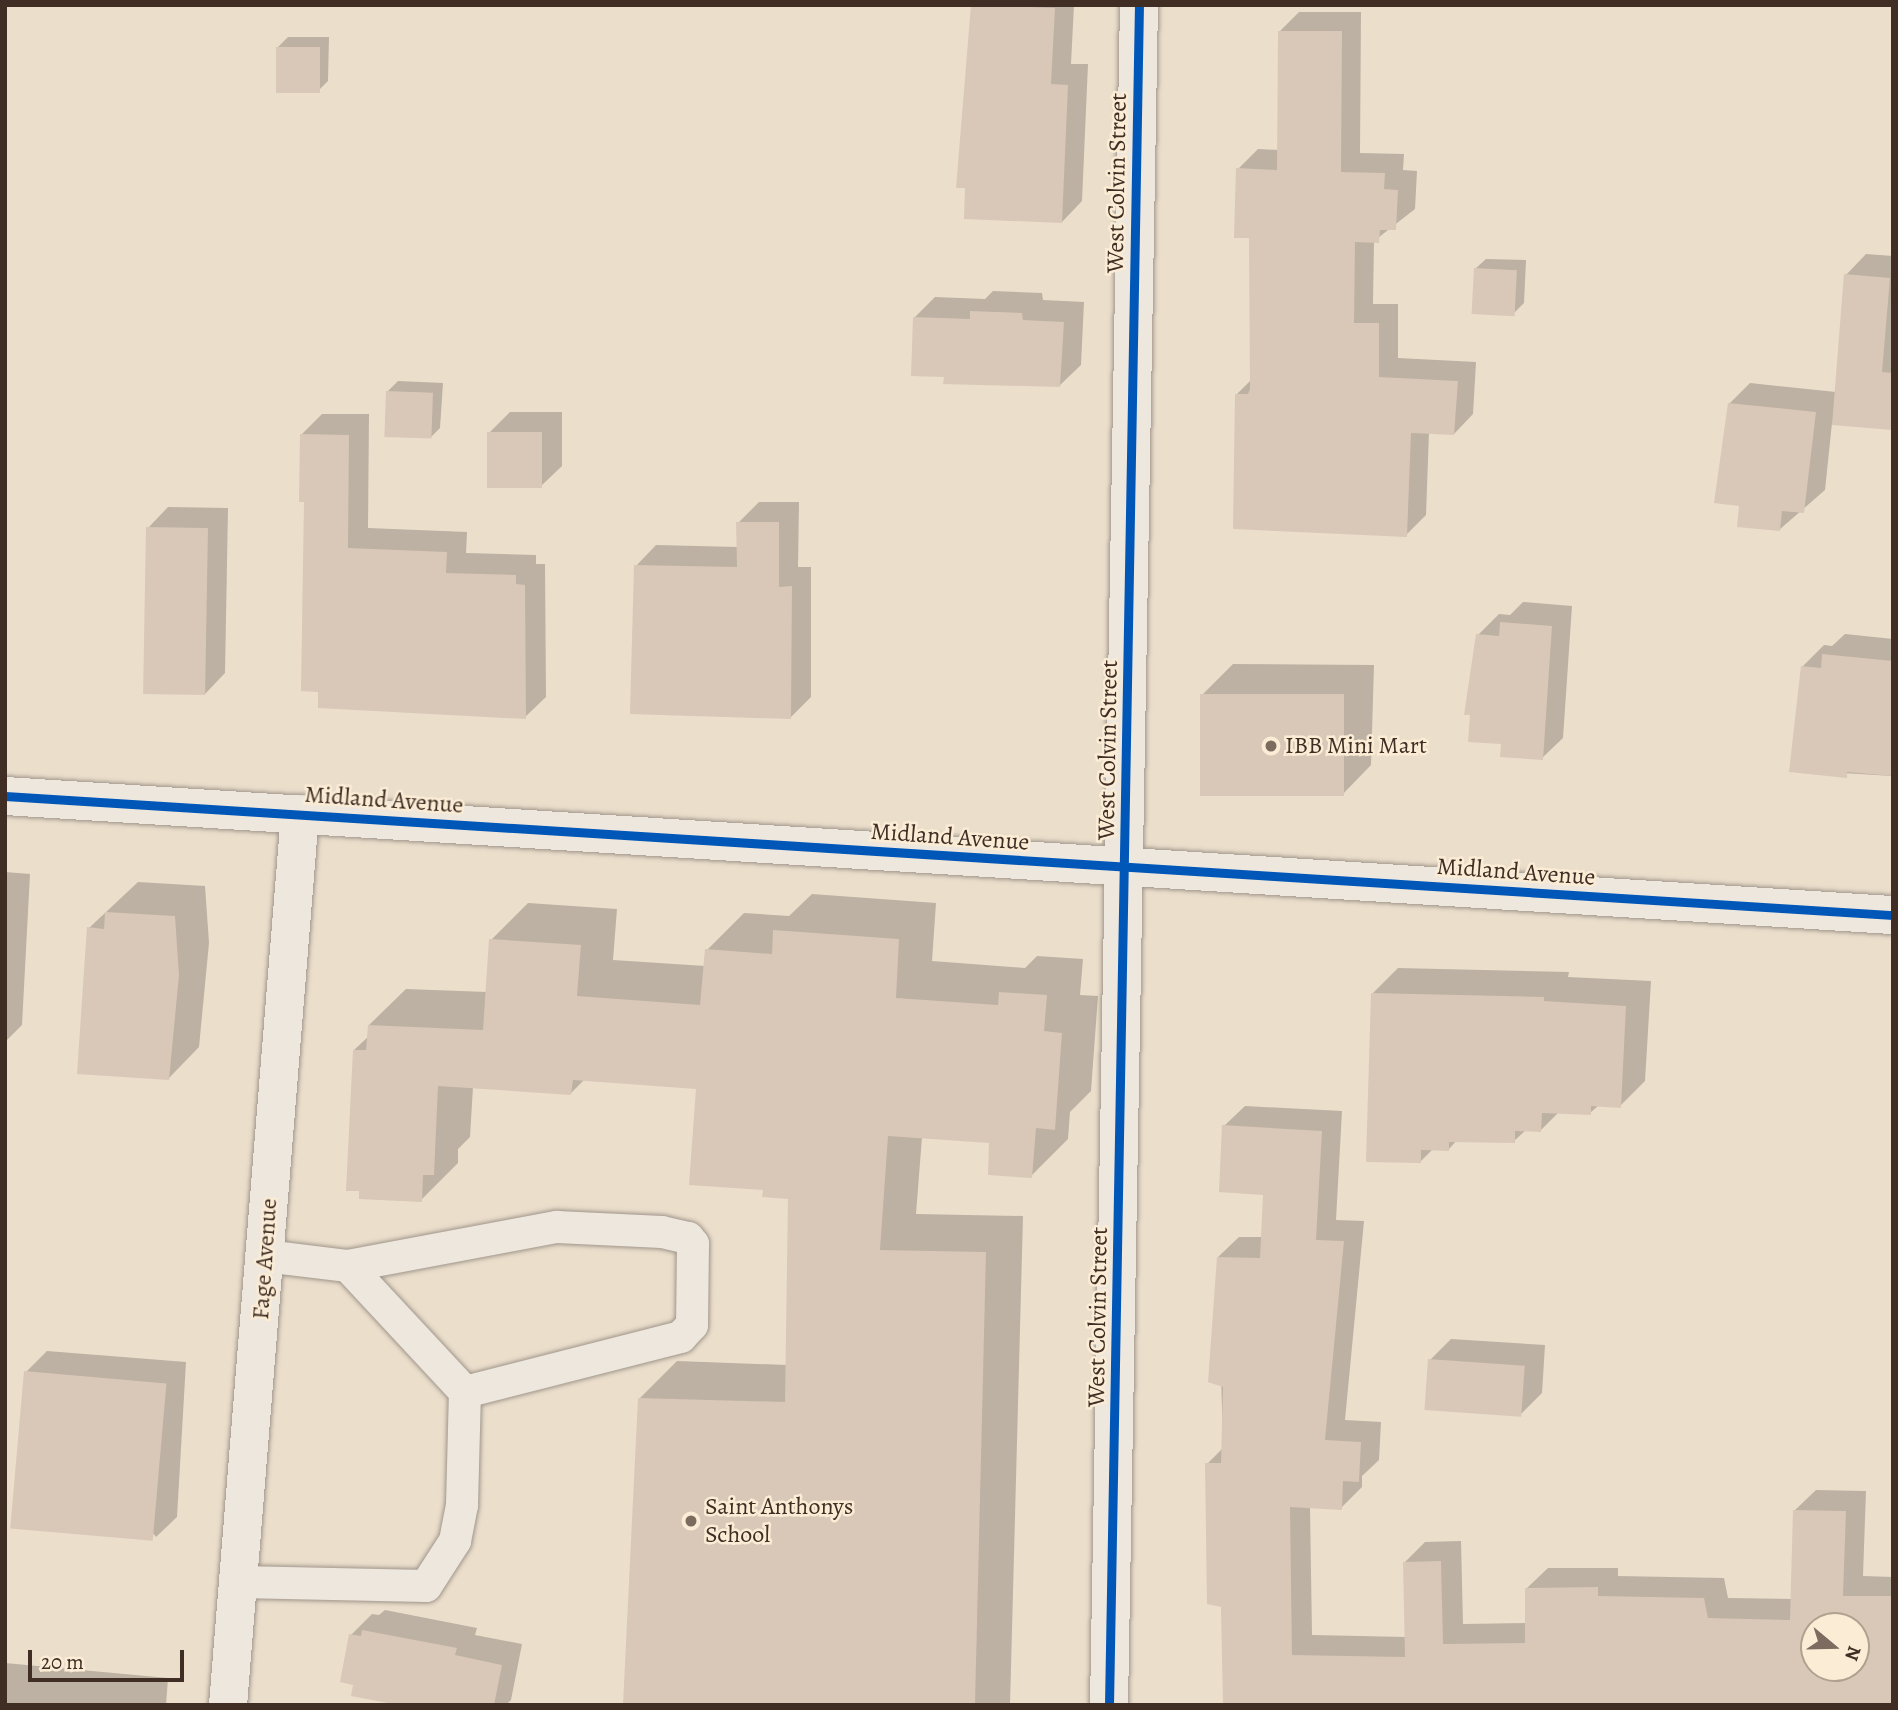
<!DOCTYPE html>
<html>
<head>
<meta charset="utf-8">
<style>
	body { margin:0 }
	#map { position:relative; width:1898px; height:1710px; overflow:hidden; background:#ebdecb; font-family:Alegreya,serif }
	div>[style] { position:absolute }
	.shadow>* { inset:0; background:#0003 }
	.building>* { inset:0; background:#d9c7b8; transform-origin:0 0 }
	.roads { filter:drop-shadow(0 0 2px #a0968b) drop-shadow(0 0 2px #a0968b) }
	.service>* { height:32px; margin:-16px; padding:0 16px; transform-origin:16px; border-radius:16px; background:#eee7de }
	.minor>* { height:38px; margin:-19px; padding:0 19px; transform-origin:19px; border-radius:19px; background:#eee7de }
	.tertiary>* { height:38px; margin:-19px; padding:0 19px; transform-origin:19px; border-radius:19px; background:#eee7de }
	.cycleway>* { height:9px; margin:-4.5px; padding:0 4.5px; transform-origin:4.5px; border-radius:4.5px; background:#0057b8 }
	.dots>* { width:19px; height:19px; translate:-50% -50%; box-sizing:border-box; border:4px solid #faecd5; border-radius:50% }
	span { translate:-50% -50%; white-space:nowrap; text-align:center; line-height:1.15; -webkit-text-stroke:5px #faecd5; paint-order:stroke }
	.street-label { font-size:24px; color:#402d24 }
	.poi-label { font-size:24px; color:#402d24 }
	.left { translate:0 -50%; text-align:left }
	.frame { position:absolute; inset:0; border:7px solid #402d24; pointer-events:none }
	.north { position:absolute; left:1800px; top:1612px; width:70px; height:70px; box-sizing:border-box; background:#faecd5; border:2px solid #b0a08e; border-radius:50%; rotate:109deg; font-size:19px; font-weight:700; line-height:28px; text-align:center; color:#402d24 }
	.north::after { content:''; display:block; margin:auto; width:24px; height:32px; background:#7c6b5e; clip-path:polygon(50% 0,100% 100%,50% 72%,0 100%) }
	.scale { position:absolute; left:28px; top:1650px; width:156px; height:32px; box-sizing:border-box; border:4px solid #402d24; border-top:0; padding-left:9px; font-size:21px; line-height:24px; white-space:nowrap; color:#402d24; -webkit-text-stroke:5px #faecd5; paint-order:stroke }
</style>
</head>
<body>
<div id="map">
	<div class="shadow">
		<i style="clip-path:polygon(973px 5px,1074px 5px,1071px 64px,1088px 64px,1082px 201px,1062px 222px)"></i>
		<i style="clip-path:polygon(1299px 12px,1361px 12px,1360px 153px,1404px 154px,1403px 170px,1417px 171px,1415px 209px,1374px 241px,1373px 304px,1398px 304px,1398px 358px,1476px 362px,1473px 414px,1454px 434px,1429px 432px,1426px 515px,1406px 535px,1237px 394px,1252px 379px,1251px 237px,1238px 169px,1258px 149px,1279px 150px,1280px 31px)"></i>
		<i style="clip-path:polygon(288px 37px,329px 37px,328px 81px,318px 91px,277px 48px)"></i>
		<i style="clip-path:polygon(1866px 254px,1893px 256px,1893px 428px,1832px 423px,1825px 490px,1779px 530px,1741px 504px,1729px 404px,1750px 383px,1836px 392px,1846px 275px)"></i>
		<i style="clip-path:polygon(1486px 259px,1526px 260px,1524px 303px,1514px 313px,1475px 269px)"></i>
		<i style="clip-path:polygon(993px 291px,1042px 293px,1043px 300px,1084px 302px,1081px 365px,1060px 385px,946px 375px,914px 318px,935px 297px,985px 299px)"></i>
		<i style="clip-path:polygon(398px 381px,443px 383px,440px 428px,430px 438px,388px 391px)"></i>
		<i style="clip-path:polygon(510px 412px,562px 412px,562px 466px,541px 486px,489px 433px)"></i>
		<i style="clip-path:polygon(322px 414px,369px 414px,368px 528px,467px 532px,466px 553px,536px 555px,536px 564px,545px 564px,546px 697px,525px 717px,319px 706px,301px 435px)"></i>
		<i style="clip-path:polygon(759px 502px,799px 502px,798px 567px,811px 567px,811px 697px,791px 717px,636px 566px,656px 545px,738px 547px,738px 523px)"></i>
		<i style="clip-path:polygon(168px 507px,228px 508px,225px 673px,205px 694px,148px 528px)"></i>
		<i style="clip-path:polygon(1523px 602px,1572px 606px,1563px 738px,1542px 758px,1503px 743px,1478px 635px,1499px 614px,1510px 615px)"></i>
		<i style="clip-path:polygon(1845px 634px,1893px 639px,1893px 776px,1791px 770px,1803px 666px,1824px 645px,1832px 646px)"></i>
		<i style="clip-path:polygon(1233px 664px,1374px 665px,1371px 765px,1341px 796px,1202px 695px)"></i>
		<i style="clip-path:polygon(5px 872px,30px 874px,22px 1025px,5px 1042px)"></i>
		<i style="clip-path:polygon(138px 882px,205px 886px,209px 943px,199px 1047px,169px 1078px,89px 928px)"></i>
		<i style="clip-path:polygon(812px 894px,936px 903px,932px 961px,1025px 968px,1037px 956px,1083px 959px,1080px 995px,1098px 996px,1091px 1091px,1070px 1112px,1068px 1139px,1031px 1176px,991px 1142px,922px 1137px,916px 1214px,1023px 1216px,1010px 1705px,624px 1705px,640px 1398px,677px 1361px,787px 1365px,790px 1197px,698px 1087px,585px 1079px,570px 1094px,473px 1087px,470px 1137px,458px 1149px,458px 1163px,421px 1200px,354px 1050px,369px 1036px,369px 1025px,406px 989px,487px 992px,491px 940px,528px 903px,617px 909px,613px 960px,705px 966px,707px 950px,744px 913px,789px 916px)"></i>
		<i style="clip-path:polygon(1398px 968px,1569px 972px,1568px 977px,1651px 981px,1645px 1081px,1620px 1106px,1599px 1105px,1590px 1113px,1559px 1112px,1541px 1130px,1526px 1130px,1514px 1141px,1457px 1140px,1449px 1149px,1433px 1149px,1421px 1161px,1372px 994px)"></i>
		<i style="clip-path:polygon(evenodd,1245px 1106px,1342px 1111px,1336px 1220px,1364px 1221px,1345px 1420px,1381px 1422px,1379px 1460px,1362px 1476px,1362px 1487px,1341px 1508px,1310px 1507px,1312px 1635px,1406px 1637px,1405px 1562px,1425px 1542px,1461px 1541px,1463px 1624px,1527px 1623px,1527px 1588px,1548px 1568px,1618px 1568px,1618px 1576px,1724px 1578px,1728px 1598px,1792px 1599px,1795px 1510px,1816px 1490px,1866px 1491px,1863px 1576px,1893px 1577px,1893px 1705px,1224px 1705px,1223px 1606px,1207px 1464px,1223px 1448px,1218px 1257px,1239px 1237px,1262px 1237px,1264px 1193px,1224px 1126px,1245px 1106px,1814px 1626px,1856px 1626px,1856px 1668px,1814px 1668px,1814px 1626px)"></i>
		<i style="clip-path:polygon(1451px 1339px,1545px 1345px,1542px 1393px,1521px 1414px,1430px 1360px)"></i>
		<i style="clip-path:polygon(47px 1351px,186px 1362px,177px 1517px,156px 1537px,26px 1372px)"></i>
		<i style="clip-path:polygon(385px 1610px,477px 1628px,475px 1635px,522px 1644px,511px 1700px,506px 1705px,407px 1705px,351px 1635px,372px 1614px,379px 1615px)"></i>
		<i style="clip-path:polygon(5px 1663px,168px 1678px,166px 1705px,5px 1705px)"></i>
	</div>
	<div class="building">
		<i style="clip-path:polygon(971px 5px,1055px 8px,1051px 84px,1068px 85px,1062px 223px,964px 219px,965px 188px,956px 188px)"></i>
		<i style="clip-path:polygon(1278px 31px,1342px 31px,1341px 172px,1385px 173px,1384px 189px,1398px 190px,1396px 230px,1380px 230px,1379px 243px,1355px 242px,1354px 323px,1379px 323px,1379px 377px,1458px 381px,1454px 435px,1411px 433px,1407px 537px,1233px 529px,1235px 394px,1248px 394px,1250px 389px,1249px 238px,1234px 238px,1236px 168px,1277px 170px)"></i>
		<i style="left:276px;top:47px;width:44px;height:46px"></i>
		<i style="left:1474px;top:268px;width:43px;height:46px;rotate:3deg"></i>
		<i style="clip-path:polygon(1844px 274px,1890px 278px,1882px 372px,1893px 373px,1893px 430px,1832px 425px)"></i>
		<i style="clip-path:polygon(970px 311px,1022px 313px,1023px 320px,1064px 322px,1060px 387px,943px 384px,944px 377px,911px 376px,913px 317px,970px 319px)"></i>
		<i style="left:386px;top:391px;width:47px;height:46px;rotate:2deg"></i>
		<i style="clip-path:polygon(1728px 403px,1816px 412px,1804px 513px,1782px 511px,1780px 531px,1737px 527px,1739px 506px,1714px 503px)"></i>
		<i style="left:487px;top:432px;width:55px;height:56px"></i>
		<i style="clip-path:polygon(300px 434px,349px 435px,348px 548px,447px 552px,446px 573px,516px 575px,516px 584px,525px 585px,526px 719px,318px 708px,318px 692px,301px 691px,304px 502px,299px 502px)"></i>
		<i style="clip-path:polygon(736px 522px,779px 522px,779px 587px,792px 586px,791px 719px,630px 714px,634px 565px,737px 567px)"></i>
		<i style="left:146px;top:527px;width:62px;height:167px;rotate:1deg"></i>
		<i style="clip-path:polygon(1500px 622px,1552px 626px,1543px 760px,1500px 757px,1501px 744px,1468px 742px,1470px 715px,1464px 715px,1476px 634px,1499px 636px)"></i>
		<i style="clip-path:polygon(1822px 654px,1893px 661px,1893px 776px,1847px 772px,1847px 778px,1789px 772px,1801px 666px,1821px 668px)"></i>
		<i style="left:1200px;top:694px;width:144px;height:102px"></i>
		<i style="clip-path:polygon(105px 912px,175px 916px,179px 975px,169px 1080px,77px 1074px,87px 927px,104px 929px)"></i>
		<i style="clip-path:polygon(773px 930px,899px 939px,896px 998px,998px 1005px,999px 992px,1047px 995px,1044px 1031px,1062px 1033px,1055px 1130px,1036px 1128px,1032px 1178px,988px 1175px,989px 1143px,888px 1136px,880px 1250px,986px 1252px,975px 1705px,623px 1705px,638px 1398px,785px 1402px,788px 1199px,762px 1197px,763px 1190px,689px 1185px,696px 1089px,573px 1080px,571px 1095px,438px 1086px,434px 1175px,423px 1175px,422px 1202px,359px 1199px,359px 1191px,346px 1191px,353px 1050px,366px 1050px,368px 1025px,483px 1030px,489px 939px,581px 945px,577px 996px,700px 1005px,705px 949px,772px 954px)"></i>
		<i style="clip-path:polygon(1371px 993px,1544px 997px,1544px 1001px,1626px 1006px,1621px 1108px,1591px 1106px,1591px 1115px,1542px 1113px,1541px 1132px,1515px 1131px,1515px 1143px,1449px 1142px,1449px 1151px,1421px 1150px,1421px 1163px,1366px 1162px)"></i>
		<i style="clip-path:polygon(evenodd,1222px 1125px,1322px 1131px,1316px 1240px,1344px 1241px,1325px 1440px,1361px 1442px,1359px 1482px,1343px 1481px,1342px 1510px,1290px 1507px,1292px 1655px,1405px 1657px,1403px 1562px,1441px 1561px,1443px 1644px,1525px 1643px,1525px 1588px,1598px 1587px,1598px 1596px,1704px 1598px,1708px 1618px,1790px 1620px,1793px 1510px,1846px 1511px,1843px 1596px,1893px 1596px,1893px 1705px,1223px 1705px,1221px 1607px,1207px 1604px,1205px 1463px,1221px 1463px,1223px 1387px,1208px 1382px,1217px 1257px,1260px 1258px,1263px 1195px,1219px 1192px,1222px 1125px,1814px 1626px,1856px 1626px,1856px 1668px,1814px 1668px,1814px 1626px)"></i>
		<i style="left:1428px;top:1359px;width:97px;height:51px;rotate:4deg"></i>
		<i style="left:24px;top:1371px;width:143px;height:158px;rotate:5deg"></i>
		<i style="clip-path:polygon(362px 1630px,457px 1648px,455px 1655px,502px 1665px,494px 1705px,398px 1705px,351px 1696px,353px 1685px,340px 1682px,349px 1634px,361px 1636px)"></i>
	</div>
	<div class="roads">
		<div class="service">
			<i style="left:265px;top:1256px;width:84px;rotate:6.9deg"></i>
			<i style="left:348px;top:1266px;width:213px;rotate:-10.6deg"></i>
			<i style="left:557px;top:1227px;width:105px;rotate:2.7deg"></i>
			<i style="left:662px;top:1232px;width:27px;rotate:13deg"></i>
			<i style="left:688px;top:1238px;width:8px;rotate:50deg"></i>
			<i style="left:693px;top:1244px;width:81px;rotate:90.7deg"></i>
			<i style="left:692px;top:1325px;width:16px;rotate:133deg"></i>
			<i style="left:681px;top:1337px;width:223px;rotate:165.7deg"></i>
			<i style="left:239px;top:1582px;width:187px;rotate:1.2deg"></i>
			<i style="left:426px;top:1586px;width:54px;rotate:-57.2deg"></i>
			<i style="left:455px;top:1541px;width:37px;rotate:-79deg"></i>
			<i style="left:462px;top:1505px;width:113px;rotate:-88.5deg"></i>
			<i style="left:465px;top:1392px;width:172px;rotate:-132.9deg"></i>
		</div>
		<div class="minor">
			<i style="left:228px;top:1705px;width:894px;rotate:-85.38deg"></i>
			<i style="left:1109px;top:1705px;width:1700px;rotate:-88.99deg"></i>
		</div>
		<div class="tertiary">
			<i style="left:5px;top:796px;width:1892px;rotate:3.61deg"></i>
		</div>
	</div>
	<div class="cycleway">
		<i style="left:5px;top:796px;width:1892px;rotate:3.61deg"></i>
		<i style="left:1109px;top:1705px;width:1700px;rotate:-88.99deg"></i>
	</div>
	<div class="dots">
		<i style="left:1271px;top:746px;background:#7c6b5e"></i>
		<i style="left:691px;top:1521px;background:#7c6b5e"></i>
	</div>
	<div class="street-label">
		<span style="left:1117px;top:183px;rotate:-89deg">West Colvin Street</span>
		<span style="left:1108px;top:750px;rotate:-89deg">West Colvin Street</span>
		<span style="left:384px;top:800px;rotate:4deg">Midland Avenue</span>
		<span style="left:950px;top:837px;rotate:4deg">Midland Avenue</span>
		<span style="left:1516px;top:872px;rotate:4deg">Midland Avenue</span>
		<span style="left:265px;top:1259px;rotate:-86deg">Fage Avenue</span>
		<span style="left:1098px;top:1317px;rotate:-89deg">West Colvin Street</span>
	</div>
	<div class="poi-label">
		<span class="left" style="left:1285px;top:746px">IBB Mini Mart</span>
		<span class="left" style="left:705px;top:1521px">Saint Anthonys<br>School</span>
	</div>
	<div class="frame"></div>
	<div class="north">N</div>
	<div class="scale">20 m</div>
</div>
</body>
</html>
